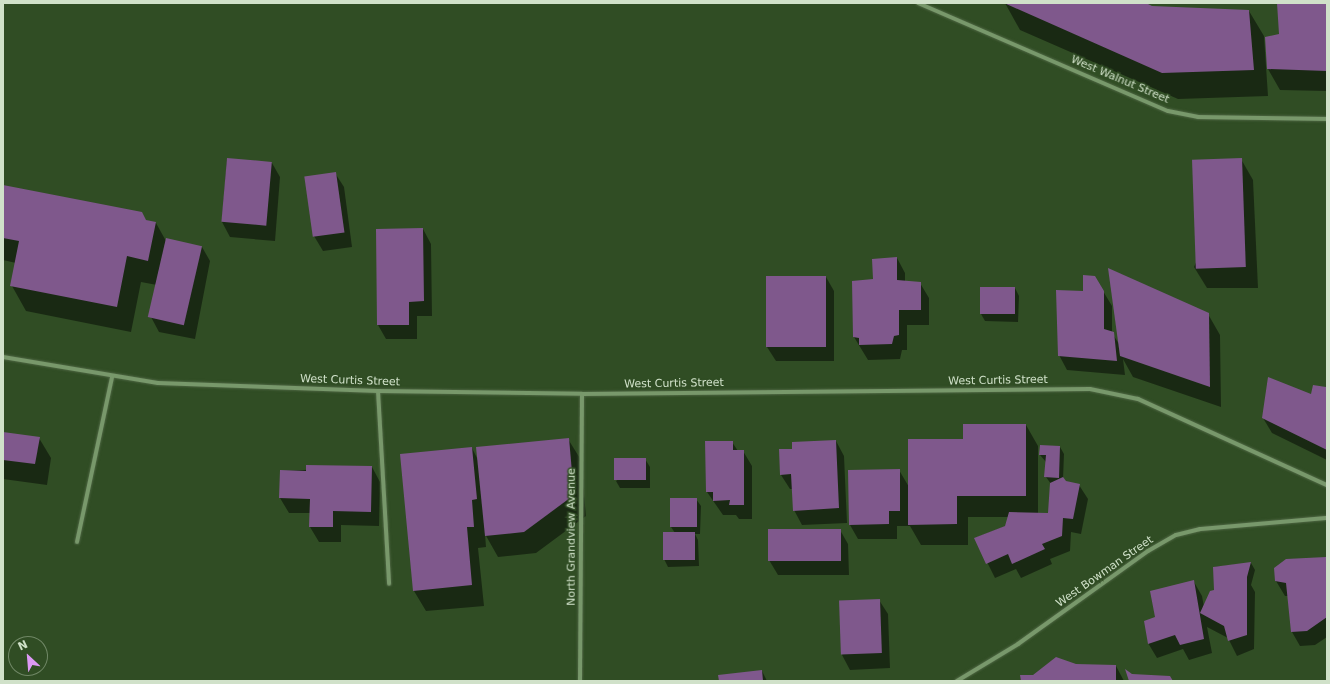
<!DOCTYPE html>
<html>
<head>
<meta charset="utf-8">
<style>
	body { margin:0 }
	#map { position:relative; width:1330px; height:684px; overflow:hidden; background:#304d24; font-family:"DejaVu Sans",sans-serif }
	div>[style] { position:absolute }
	.shadow>* { inset:0; background:#0007 }
	.building>* { inset:0; background:#7f588c; transform-origin:0 0 }
	.roads { filter:drop-shadow(0 0 1px #4e6643) drop-shadow(0 0 1px #4e6643) }
	.street>* { height:4px; margin:-2px; padding:0 2px; transform-origin:2px; border-radius:2px; background:#78986b }
	span { translate:-50% -50%; white-space:nowrap; text-align:center; line-height:1.15; -webkit-text-stroke:3px #304d24; paint-order:stroke }
	.street-label { font-size:11px; color:#d0e1c9 }
	.frame { position:absolute; inset:0; border:4px solid #d0e1c9; pointer-events:none }
	.north { position:absolute; left:8px; top:636px; width:40px; height:40px; box-sizing:border-box; background:#304d24; border:1px solid #708866; border-radius:50%; rotate:334deg; font-size:11px; font-weight:700; line-height:16px; text-align:center; color:#d0e1c9 }
	.north::after { content:''; display:block; margin:auto; width:14px; height:18px; background:#dc99f4; clip-path:polygon(50% 0,100% 100%,50% 72%,0 100%) }
</style>
</head>
<body>
<div id="map">
	<div class="shadow">
		<i style="clip-path:polygon(1005px 3px,1144px 3px,1152px 7px,1249px 11px,1264px 36px,1268px 96px,1178px 99px,1020px 30px)"></i>
		<i style="clip-path:polygon(1278px 3px,1327px 3px,1327px 91px,1280px 90px,1268px 69px,1280px 35px)"></i>
		<i style="clip-path:polygon(227px 159px,272px 163px,280px 177px,275px 241px,230px 237px,222px 222px)"></i>
		<i style="clip-path:polygon(1241px 159px,1253px 180px,1258px 288px,1207px 288px,1194px 267px)"></i>
		<i style="clip-path:polygon(335px 173px,344px 187px,352px 247px,323px 251px,314px 236px)"></i>
		<i style="clip-path:polygon(3px 186px,156px 223px,166px 241px,202px 247px,210px 261px,195px 339px,159px 332px,151px 317px,157px 285px,141px 282px,131px 332px,26px 311px,12px 286px,16px 263px,3px 260px)"></i>
		<i style="clip-path:polygon(423px 229px,431px 244px,432px 316px,417px 316px,417px 339px,386px 339px,378px 325px)"></i>
		<i style="clip-path:polygon(897px 258px,905px 273px,905px 282px,920px 283px,929px 298px,929px 325px,907px 325px,907px 350px,902px 350px,900px 359px,868px 360px,854px 337px,874px 280px)"></i>
		<i style="clip-path:polygon(826px 277px,834px 291px,834px 361px,776px 361px,767px 347px)"></i>
		<i style="clip-path:polygon(1015px 288px,1019px 296px,1018px 322px,985px 321px,981px 314px)"></i>
		<i style="clip-path:polygon(1103px 291px,1112px 306px,1112px 333px,1119px 344px,1208px 314px,1220px 335px,1221px 407px,1133px 377px,1123px 359px,1125px 375px,1067px 370px,1059px 355px,1084px 292px)"></i>
		<i style="clip-path:polygon(1326px 388px,1327px 390px,1327px 460px,1272px 433px,1263px 418px)"></i>
		<i style="clip-path:polygon(1026px 425px,1038px 446px,1038px 514px,1049px 514px,1051px 484px,1046px 477px,1046px 462px,1040px 455px,1060px 447px,1064px 454px,1063px 479px,1065px 482px,1079px 485px,1088px 499px,1081px 534px,1071px 532px,1070px 551px,1050px 559px,1052px 564px,1021px 578px,1016px 569px,995px 578px,975px 538px,1006px 526px,1009px 517px,968px 517px,968px 545px,921px 545px,910px 526px,897px 526px,897px 539px,858px 539px,850px 525px,899px 470px,909px 487px,964px 440px)"></i>
		<i style="clip-path:polygon(3px 433px,39px 438px,51px 458px,47px 485px,3px 479px)"></i>
		<i style="clip-path:polygon(568px 439px,581px 460px,586px 516px,536px 553px,498px 557px,485px 534px,486px 547px,478px 548px,484px 606px,426px 611px,414px 591px,472px 448px,478px 460px)"></i>
		<i style="clip-path:polygon(836px 441px,844px 456px,847px 523px,802px 525px,794px 510px,793px 489px,790px 489px,781px 475px,793px 450px)"></i>
		<i style="clip-path:polygon(732px 442px,738px 451px,743px 451px,752px 466px,752px 519px,739px 519px,736px 515px,723px 515px,707px 492px)"></i>
		<i style="clip-path:polygon(645px 459px,650px 467px,650px 488px,620px 488px,616px 481px)"></i>
		<i style="clip-path:polygon(372px 467px,380px 482px,379px 526px,341px 525px,341px 542px,319px 542px,310px 527px,311px 513px,289px 513px,280px 498px,281px 471px)"></i>
		<i style="clip-path:polygon(671px 499px,696px 499px,701px 506px,700px 534px,695px 534px,698px 540px,699px 566px,668px 567px,664px 559px,675px 533px,671px 527px)"></i>
		<i style="clip-path:polygon(840px 530px,848px 544px,849px 575px,778px 575px,769px 560px)"></i>
		<i style="clip-path:polygon(1326px 558px,1327px 637px,1315px 645px,1300px 646px,1292px 632px,1288px 596px,1285px 596px,1276px 581px)"></i>
		<i style="clip-path:polygon(1251px 563px,1255px 570px,1251px 585px,1255px 592px,1254px 649px,1237px 656px,1228px 638px,1207px 627px,1212px 653px,1189px 660px,1183px 649px,1157px 658px,1148px 643px,1156px 617px,1194px 582px,1202px 596px,1204px 607px,1215px 591px,1214px 567px)"></i>
		<i style="clip-path:polygon(879px 600px,888px 614px,890px 668px,850px 670px,842px 655px)"></i>
		<i style="clip-path:polygon(1076px 665px,1116px 666px,1124px 681px,1022px 681px)"></i>
		<i style="clip-path:polygon(762px 671px,767px 681px,720px 681px)"></i>
	</div>
	<div class="building">
		<i style="clip-path:polygon(1004px 3px,1146px 3px,1152px 6px,1249px 10px,1254px 70px,1162px 73px)"></i>
		<i style="clip-path:polygon(1277px 3px,1327px 3px,1327px 71px,1267px 69px,1265px 37px,1279px 34px)"></i>
		<i style="left:227px;top:158px;width:45px;height:64px;rotate:5deg"></i>
		<i style="left:1242px;top:158px;width:109px;height:50px;rotate:88deg"></i>
		<i style="left:336px;top:172px;width:61px;height:32px;rotate:82deg"></i>
		<i style="clip-path:polygon(3px 185px,142px 212px,146px 220px,156px 222px,148px 261px,127px 256px,117px 307px,10px 286px,19px 241px,3px 238px)"></i>
		<i style="clip-path:polygon(423px 228px,424px 301px,409px 302px,409px 325px,377px 325px,376px 229px)"></i>
		<i style="left:166px;top:238px;width:37px;height:81px;rotate:13deg"></i>
		<i style="clip-path:polygon(897px 257px,897px 280px,921px 282px,921px 310px,899px 310px,899px 335px,894px 336px,892px 344px,859px 345px,859px 338px,853px 337px,852px 281px,873px 279px,872px 259px)"></i>
		<i style="clip-path:polygon(1108px 268px,1209px 313px,1210px 387px,1120px 356px)"></i>
		<i style="clip-path:polygon(1083px 275px,1095px 276px,1104px 291px,1104px 329px,1114px 332px,1117px 361px,1058px 356px,1056px 290px,1083px 291px)"></i>
		<i style="left:766px;top:276px;width:60px;height:71px"></i>
		<i style="left:980px;top:287px;width:35px;height:27px"></i>
		<i style="clip-path:polygon(1268px 377px,1311px 394px,1313px 385px,1326px 387px,1327px 450px,1262px 418px)"></i>
		<i style="clip-path:polygon(963px 424px,1026px 424px,1026px 496px,957px 496px,957px 524px,908px 525px,908px 439px,963px 439px)"></i>
		<i style="clip-path:polygon(3px 432px,40px 437px,35px 464px,3px 460px)"></i>
		<i style="clip-path:polygon(569px 438px,574px 495px,524px 532px,485px 536px,476px 447px)"></i>
		<i style="clip-path:polygon(836px 440px,839px 508px,793px 511px,791px 474px,780px 475px,779px 449px,792px 449px,792px 442px)"></i>
		<i style="clip-path:polygon(705px 441px,733px 441px,733px 450px,744px 450px,744px 505px,729px 505px,730px 500px,713px 501px,713px 492px,706px 492px)"></i>
		<i style="clip-path:polygon(1040px 445px,1060px 446px,1059px 478px,1044px 477px,1046px 455px,1039px 455px)"></i>
		<i style="clip-path:polygon(472px 447px,477px 499px,472px 500px,474px 527px,467px 527px,472px 585px,413px 591px,400px 454px)"></i>
		<i style="left:646px;top:458px;width:22px;height:32px;rotate:90deg"></i>
		<i style="clip-path:polygon(306px 465px,372px 466px,371px 512px,333px 511px,333px 527px,309px 527px,310px 499px,279px 498px,280px 470px,306px 471px)"></i>
		<i style="clip-path:polygon(900px 469px,900px 511px,889px 511px,889px 524px,849px 525px,848px 470px)"></i>
		<i style="clip-path:polygon(1063px 477px,1066px 481px,1080px 484px,1073px 519px,1063px 518px,1062px 536px,1042px 544px,1045px 549px,1012px 564px,1008px 554px,986px 564px,974px 538px,1005px 526px,1009px 512px,1048px 513px,1050px 483px)"></i>
		<i style="left:670px;top:498px;width:27px;height:29px"></i>
		<i style="left:768px;top:529px;width:73px;height:32px"></i>
		<i style="left:663px;top:532px;width:32px;height:28px"></i>
		<i style="clip-path:polygon(1326px 557px,1327px 617px,1307px 631px,1291px 632px,1286px 583px,1275px 581px,1274px 568px,1286px 559px)"></i>
		<i style="clip-path:polygon(1251px 562px,1247px 577px,1247px 635px,1228px 641px,1224px 626px,1200px 613px,1210px 591px,1214px 590px,1213px 567px)"></i>
		<i style="clip-path:polygon(1194px 580px,1204px 639px,1180px 645px,1175px 635px,1148px 644px,1144px 621px,1155px 617px,1150px 591px)"></i>
		<i style="left:880px;top:599px;width:54px;height:41px;rotate:88deg"></i>
		<i style="clip-path:polygon(1056px 657px,1076px 664px,1116px 665px,1116px 681px,1021px 681px,1020px 675px,1033px 675px)"></i>
		<i style="clip-path:polygon(1125px 669px,1132px 674px,1170px 676px,1173px 681px,1129px 681px)"></i>
		<i style="clip-path:polygon(762px 670px,763px 681px,719px 681px,718px 675px)"></i>
	</div>
	<div class="roads">
		<div class="street">
			<i style="left:918px;top:3px;width:272px;rotate:23.4deg"></i>
			<i style="left:1168px;top:111px;width:31px;rotate:11deg"></i>
			<i style="left:1198px;top:117px;width:129px;rotate:0.9deg"></i>
			<i style="left:3px;top:357px;width:157px;rotate:9.5deg"></i>
			<i style="left:158px;top:383px;width:220px;rotate:2.1deg"></i>
			<i style="left:378px;top:391px;width:204px;rotate:0.8deg"></i>
			<i style="left:582px;top:394px;width:508px;rotate:-0.56deg"></i>
			<i style="left:1090px;top:389px;width:49px;rotate:11.8deg"></i>
			<i style="left:1138px;top:399px;width:208px;rotate:24.5deg"></i>
			<i style="left:378px;top:391px;width:193px;rotate:86.7deg"></i>
			<i style="left:77px;top:542px;width:169px;rotate:-78deg"></i>
			<i style="left:580px;top:681px;width:287px;rotate:-89.6deg"></i>
			<i style="left:957px;top:681px;width:71px;rotate:-31.2deg"></i>
			<i style="left:1018px;top:644px;width:160px;rotate:-35.6deg"></i>
			<i style="left:1148px;top:551px;width:32px;rotate:-30deg"></i>
			<i style="left:1176px;top:535px;width:25px;rotate:-14deg"></i>
			<i style="left:1200px;top:529px;width:127px;rotate:-5deg"></i>
		</div>
	</div>
	<div class="street-label">
		<span style="left:1120px;top:80px;rotate:23deg">West Walnut Street</span>
		<span style="left:350px;top:381px;rotate:2deg">West Curtis Street</span>
		<span style="left:998px;top:381px;rotate:-1deg">West Curtis Street</span>
		<span style="left:674px;top:384px;rotate:-1deg">West Curtis Street</span>
		<span style="left:572px;top:537px;rotate:-90deg">North Grandview Avenue</span>
		<span style="left:1105px;top:572px;rotate:-35deg">West Bowman Street</span>
	</div>
	<div class="frame"></div>
	<div class="north">N</div>
</div>
</body>
</html>
